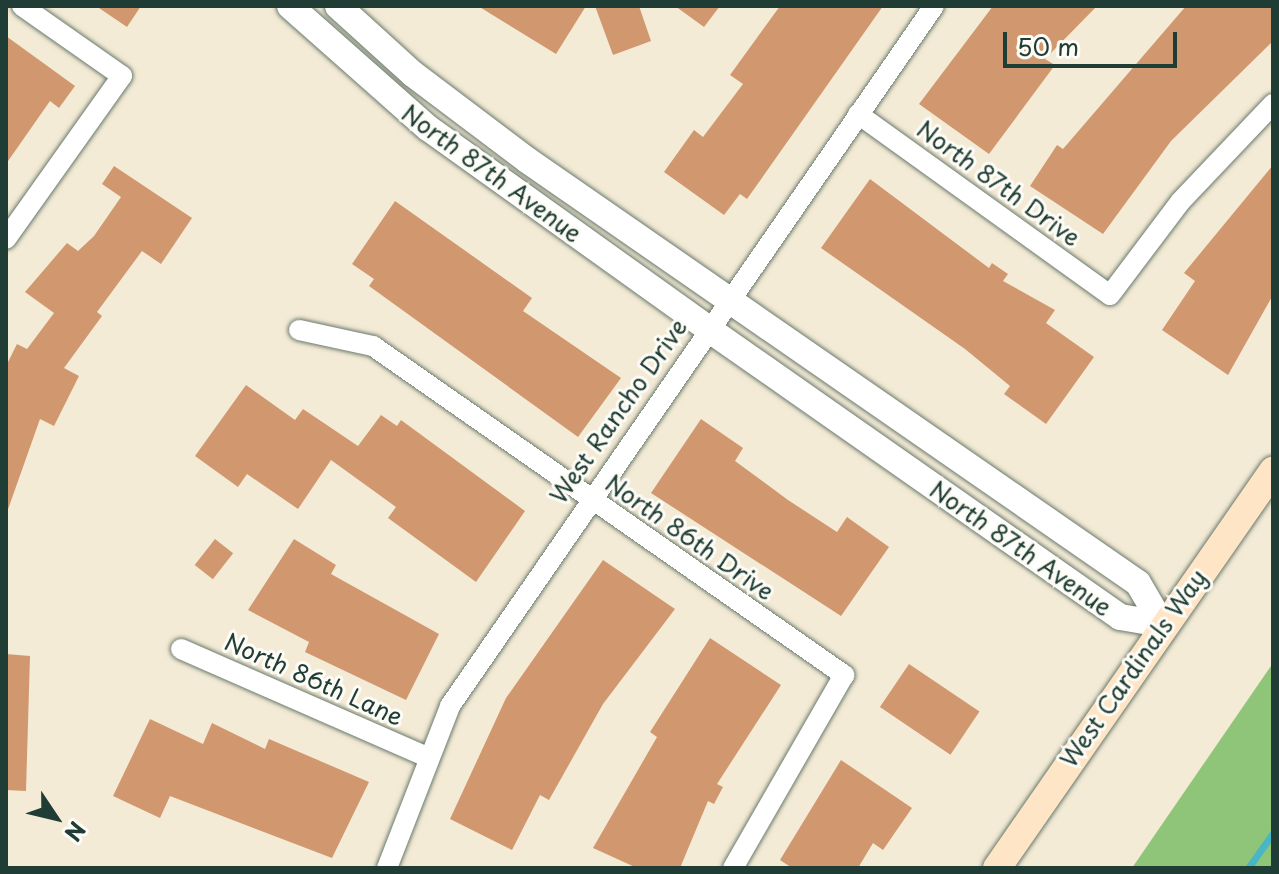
<!DOCTYPE html>
<html>
<head>
<meta charset="utf-8">
<style>
	body { margin:0 }
	#map { position:relative; width:1279px; height:874px; overflow:hidden; background:#f4ebd6; font-family:"Playpen Sans",sans-serif }
	div>[style] { position:absolute }
	.green>* { inset:0; background:#8fc578 }
	.stream>* { height:7px; margin:-3.5px; padding:0 3.5px; transform-origin:3.5px; border-radius:3.5px; background:#49b6c5 }
	.building>* { inset:0; background:#d19870; transform-origin:0 0 }
	.roads { filter:drop-shadow(0 0 2px #6a7a6d) drop-shadow(0 0 2px #6a7a6d) }
	.minor>* { height:20px; margin:-10px; padding:0 10px; transform-origin:10px; border-radius:10px; background:#fff }
	.tertiary>* { height:26px; margin:-13px; padding:0 13px; transform-origin:13px; border-radius:13px; background:#fff }
	.secondary>* { height:28px; margin:-14px; padding:0 14px; transform-origin:14px; border-radius:14px; background:#fee5c5 }
	span { translate:-50% -50%; white-space:nowrap; text-align:center; line-height:1.15; -webkit-text-stroke:6px #fdfcf7; paint-order:stroke }
	.street-label { font-size:24px; color:#1f3d34 }
	.frame { position:absolute; inset:0; border:8px solid #1f3d34; pointer-events:none }
	.north { position:absolute; left:16px; top:778px; width:80px; height:80px; -webkit-text-stroke:6px #fdfcf7; paint-order:stroke; rotate:125deg; font-size:22px; font-weight:700; line-height:32px; text-align:center; color:#1f3d34 }
	.north::after { content:''; display:block; margin:auto; width:28px; height:36px; background:#1f3d34; clip-path:polygon(50% 0,100% 100%,50% 72%,0 100%) }
	.scale { position:absolute; left:1003px; top:32px; width:174px; height:36px; box-sizing:border-box; border:4px solid #1f3d34; border-top:0; padding-left:10px; font-size:24px; line-height:28px; white-space:nowrap; color:#1f3d34; -webkit-text-stroke:6px #fdfcf7; paint-order:stroke }
</style>
</head>
<body>
<div id="map">
	<div class="green">
		<i style="clip-path:polygon(1273px 663px,1273px 868px,1132px 868px)"></i>
	</div>
	<div class="stream">
		<i style="left:1248px;top:868px;width:43px;rotate:-54.5deg"></i>
	</div>
	<div class="building">
		<i style="clip-path:polygon(96px 6px,141px 6px,127px 27px)"></i>
		<i style="clip-path:polygon(478px 6px,586px 6px,556px 54px)"></i>
		<i style="clip-path:polygon(595px 6px,639px 6px,651px 41px,613px 55px)"></i>
		<i style="clip-path:polygon(675px 6px,720px 6px,704px 27px)"></i>
		<i style="clip-path:polygon(780px 6px,883px 6px,747px 199px,740px 194px,724px 215px,664px 172px,694px 130px,703px 137px,743px 84px,730px 75px)"></i>
		<i style="clip-path:polygon(993px 6px,1097px 6px,1045px 59px,1055px 65px,989px 154px,919px 104px)"></i>
		<i style="clip-path:polygon(1186px 6px,1273px 6px,1273px 41px,1171px 141px,1103px 234px,1030px 186px,1057px 145px,1063px 149px)"></i>
		<i style="clip-path:polygon(6px 36px,75px 86px,59px 108px,50px 101px,6px 164px)"></i>
		<i style="clip-path:polygon(1273px 165px,1273px 295px,1228px 375px,1162px 330px,1195px 281px,1184px 273px)"></i>
		<i style="clip-path:polygon(114px 166px,192px 218px,161px 264px,142px 251px,97px 312px,102px 316px,64px 368px,79px 376px,54px 426px,40px 419px,6px 515px,6px 366px,17px 344px,27px 349px,54px 313px,25px 292px,67px 243px,78px 251px,94px 236px,121px 197px,102px 184px)"></i>
		<i style="clip-path:polygon(870px 179px,989px 268px,992px 263px,1008px 274px,1003px 281px,1055px 310px,1046px 323px,1094px 357px,1046px 424px,1004px 394px,1010px 386px,965px 349px,821px 248px)"></i>
		<i style="clip-path:polygon(395px 201px,532px 298px,523px 311px,621px 378px,578px 437px,369px 286px,374px 279px,352px 264px)"></i>
		<i style="clip-path:polygon(246px 385px,295px 420px,303px 409px,358px 446px,381px 415px,397px 426px,401px 420px,525px 511px,476px 582px,388px 518px,396px 507px,331px 460px,298px 509px,247px 474px,238px 487px,195px 456px)"></i>
		<i style="clip-path:polygon(701px 419px,743px 448px,735px 461px,788px 500px,837px 532px,847px 517px,889px 547px,841px 616px,651px 493px)"></i>
		<i style="left:215px;top:539px;width:23px;height:33px;rotate:38deg"></i>
		<i style="clip-path:polygon(294px 539px,336px 565px,331px 574px,439px 634px,406px 700px,305px 652px,309px 642px,248px 610px)"></i>
		<i style="clip-path:polygon(603px 560px,675px 609px,603px 704px,549px 800px,540px 795px,512px 850px,450px 819px,506px 698px)"></i>
		<i style="clip-path:polygon(710px 638px,781px 685px,717px 784px,723px 787px,714px 804px,708px 801px,680px 868px,637px 868px,593px 848px,657px 737px,650px 732px)"></i>
		<i style="clip-path:polygon(6px 654px,30px 656px,26px 791px,6px 790px)"></i>
		<i style="left:909px;top:664px;width:85px;height:52px;rotate:34deg"></i>
		<i style="clip-path:polygon(150px 719px,203px 744px,212px 723px,265px 749px,269px 739px,369px 782px,332px 858px,170px 796px,160px 818px,113px 796px)"></i>
		<i style="clip-path:polygon(841px 760px,912px 808px,883px 850px,873px 843px,858px 868px,792px 868px,780px 860px)"></i>
	</div>
	<div class="roads">
		<div class="minor">
			<i style="left:858px;top:114px;width:310px;rotate:35.7deg"></i>
			<i style="left:1110px;top:295px;width:116px;rotate:-53deg"></i>
			<i style="left:1180px;top:202px;width:135px;rotate:-46.5deg"></i>
			<i style="left:6px;top:239px;width:200px;rotate:-54.6deg"></i>
			<i style="left:122px;top:76px;width:122px;rotate:-145deg"></i>
			<i style="left:299px;top:330px;width:76px;rotate:12.2deg"></i>
			<i style="left:373px;top:346px;width:575px;rotate:34.93deg"></i>
			<i style="left:844px;top:675px;width:223px;rotate:119.9deg"></i>
			<i style="left:181px;top:649px;width:266px;rotate:23.7deg"></i>
			<i style="left:387px;top:868px;width:174px;rotate:-68.7deg"></i>
			<i style="left:450px;top:706px;width:851px;rotate:-55.34deg"></i>
		</div>
		<div class="tertiary">
			<i style="left:290px;top:6px;width:184px;rotate:41.5deg"></i>
			<i style="left:428px;top:128px;width:343px;rotate:35.6deg"></i>
			<i style="left:707px;top:328px;width:504px;rotate:34.98deg"></i>
			<i style="left:1120px;top:617px;width:43px;rotate:9.5deg"></i>
			<i style="left:338px;top:6px;width:101px;rotate:42.2deg"></i>
			<i style="left:413px;top:74px;width:143px;rotate:37deg"></i>
			<i style="left:527px;top:160px;width:743px;rotate:34.7deg"></i>
			<i style="left:1138px;top:583px;width:48px;rotate:59.7deg"></i>
		</div>
		<div class="secondary">
			<i style="left:997px;top:868px;width:484px;rotate:-55.2deg"></i>
		</div>
	</div>
	<div class="street-label">
		<span style="left:492px;top:173px;rotate:36deg">North 87th Avenue</span>
		<span style="left:999px;top:183px;rotate:36deg">North 87th Drive</span>
		<span style="left:618px;top:411px;rotate:-55deg">West Rancho Drive</span>
		<span style="left:690px;top:537px;rotate:35deg">North 86th Drive</span>
		<span style="left:1021px;top:548px;rotate:35deg">North 87th Avenue</span>
		<span style="left:1133px;top:668px;rotate:-55deg">West Cardinals Way</span>
		<span style="left:314px;top:679px;rotate:24deg">North 86th Lane</span>
	</div>
	<div class="frame"></div>
	<div class="north">N</div>
	<div class="scale">50 m</div>
</div>
</body>
</html>
